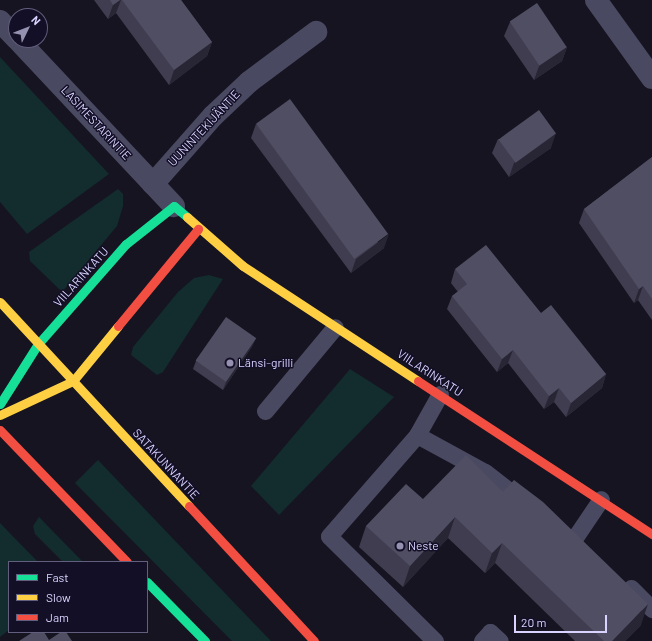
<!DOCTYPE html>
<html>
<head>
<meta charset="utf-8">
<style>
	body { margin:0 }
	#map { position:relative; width:652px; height:641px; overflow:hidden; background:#161421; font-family:Barlow,sans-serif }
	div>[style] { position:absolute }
	.green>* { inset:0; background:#132c2d }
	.lane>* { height:17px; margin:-8.5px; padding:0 8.5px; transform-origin:8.5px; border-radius:8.5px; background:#4a4962 }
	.street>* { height:22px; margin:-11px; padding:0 11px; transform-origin:11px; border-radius:11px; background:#4a4962 }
	.fast>* { height:9px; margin:-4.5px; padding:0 4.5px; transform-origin:4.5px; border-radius:4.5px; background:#16e098 }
	.slow>* { height:9px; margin:-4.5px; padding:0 4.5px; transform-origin:4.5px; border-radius:4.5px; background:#ffcf43 }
	.jam>* { height:9px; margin:-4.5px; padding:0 4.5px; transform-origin:4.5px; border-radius:4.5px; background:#f24e42 }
	.wall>* { inset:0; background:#403d50 }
	.shaded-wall>* { inset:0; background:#282635 }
	.building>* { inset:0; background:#504e63; transform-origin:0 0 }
	.dots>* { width:11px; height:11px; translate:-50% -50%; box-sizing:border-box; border:2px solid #130f26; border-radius:50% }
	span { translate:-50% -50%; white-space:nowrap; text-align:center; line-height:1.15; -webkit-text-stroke:3px #130f26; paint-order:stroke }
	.street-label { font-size:12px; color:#d9d4ff }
	.poi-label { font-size:12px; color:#d9d4ff }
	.left { translate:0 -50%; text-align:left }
	.legend { position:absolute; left:8px; top:561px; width:140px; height:72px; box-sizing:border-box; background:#130f26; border:1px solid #625e7d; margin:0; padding:5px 7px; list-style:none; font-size:12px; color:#d9d4ff }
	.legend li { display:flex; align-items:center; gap:8px; height:20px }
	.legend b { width:20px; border:1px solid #625e7d }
	.north { position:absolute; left:8px; top:8px; width:40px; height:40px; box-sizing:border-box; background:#130f26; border:1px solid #625e7d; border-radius:50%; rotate:47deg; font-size:11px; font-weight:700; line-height:16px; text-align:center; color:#d9d4ff }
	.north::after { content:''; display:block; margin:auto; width:14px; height:18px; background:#9591b1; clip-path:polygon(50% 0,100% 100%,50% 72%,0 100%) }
	.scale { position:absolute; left:514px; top:615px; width:93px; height:18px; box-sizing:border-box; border:2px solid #d9d4ff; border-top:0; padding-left:5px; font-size:12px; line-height:14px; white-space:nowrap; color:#d9d4ff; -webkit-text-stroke:3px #130f26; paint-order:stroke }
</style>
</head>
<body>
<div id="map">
	<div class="green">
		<i style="clip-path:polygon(0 57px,109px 174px,27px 234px,0 202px)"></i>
		<i style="clip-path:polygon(118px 189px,123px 194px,123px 206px,117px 226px,63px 291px,59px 289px,30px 261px,29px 252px)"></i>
		<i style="clip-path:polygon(209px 275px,223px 279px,163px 372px,157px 375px,131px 355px,133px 347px,178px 292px,194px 278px)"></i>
		<i style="clip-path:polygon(350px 369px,394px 397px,279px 515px,251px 486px)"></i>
		<i style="clip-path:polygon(98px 460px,222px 590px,271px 641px,232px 641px,75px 483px)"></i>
		<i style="clip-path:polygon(39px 517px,83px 562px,63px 562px,35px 534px,33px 526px)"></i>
		<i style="clip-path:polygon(0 523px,38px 562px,9px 562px,9px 630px,0 637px)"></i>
	</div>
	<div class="lane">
		<i style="left:265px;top:411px;width:109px;rotate:-50.2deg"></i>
		<i style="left:417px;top:435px;width:77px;rotate:28.6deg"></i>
		<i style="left:485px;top:472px;width:51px;rotate:37.8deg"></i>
		<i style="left:574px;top:539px;width:48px;rotate:-56deg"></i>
		<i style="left:631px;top:588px;width:30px;rotate:45deg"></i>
		<i style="left:435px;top:641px;width:149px;rotate:-135.3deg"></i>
		<i style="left:329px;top:536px;width:134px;rotate:-48.9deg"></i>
		<i style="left:417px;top:435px;width:47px;rotate:-60.7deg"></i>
		<i style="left:482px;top:641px;width:12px;rotate:-48deg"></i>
		<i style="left:490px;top:632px;width:13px;rotate:42deg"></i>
	</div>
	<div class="street">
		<i style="left:596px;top:0;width:96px;rotate:54.3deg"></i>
		<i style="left:0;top:21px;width:23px;rotate:47deg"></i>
		<i style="left:18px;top:40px;width:228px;rotate:46.8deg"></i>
		<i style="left:153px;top:184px;width:91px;rotate:-48.6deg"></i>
		<i style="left:213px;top:116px;width:50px;rotate:-43.4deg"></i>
		<i style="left:249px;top:82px;width:84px;rotate:-36.7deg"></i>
	</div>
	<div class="fast">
		<i style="left:0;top:404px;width:71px;rotate:-57.7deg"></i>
		<i style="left:38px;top:344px;width:133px;rotate:-48.7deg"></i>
		<i style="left:126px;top:244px;width:61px;rotate:-38.4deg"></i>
		<i style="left:174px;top:206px;width:17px;rotate:40deg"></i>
		<i style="left:147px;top:582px;width:83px;rotate:45.5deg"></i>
	</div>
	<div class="slow">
		<i style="left:187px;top:217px;width:74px;rotate:41.2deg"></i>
		<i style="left:243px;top:266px;width:209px;rotate:33.3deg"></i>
		<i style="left:0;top:302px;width:278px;rotate:47.2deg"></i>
		<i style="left:0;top:415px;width:81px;rotate:-25deg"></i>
		<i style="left:73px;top:381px;width:71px;rotate:-50.7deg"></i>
	</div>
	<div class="jam">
		<i style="left:118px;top:326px;width:126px;rotate:-50.5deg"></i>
		<i style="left:418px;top:381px;width:280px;rotate:33.2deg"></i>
		<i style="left:0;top:430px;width:183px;rotate:46.1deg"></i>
		<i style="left:189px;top:506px;width:184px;rotate:47.2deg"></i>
	</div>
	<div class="wall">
		<i style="clip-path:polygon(94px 0,181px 0,212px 42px,207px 56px,169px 85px,116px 13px,108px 19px)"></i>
		<i style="clip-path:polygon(510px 22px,567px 47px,562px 61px,534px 80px,504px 36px)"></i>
		<i style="clip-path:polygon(256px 124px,384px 248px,351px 273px,251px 138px)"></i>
		<i style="clip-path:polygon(498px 139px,551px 148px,509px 177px,492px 153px)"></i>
		<i style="clip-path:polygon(652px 157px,652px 320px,638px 300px,634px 303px,579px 223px,584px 209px)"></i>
		<i style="clip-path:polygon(455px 269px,541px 313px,606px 374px,602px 388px,566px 417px,554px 402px,544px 409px,508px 363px,497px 372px,447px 309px,452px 296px,458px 292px,451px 283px)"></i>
		<i style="clip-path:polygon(253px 345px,223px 390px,193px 369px,196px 361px)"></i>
		<i style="clip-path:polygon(503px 492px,641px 625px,625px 641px,575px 641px,495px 563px,485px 573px,448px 538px,403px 587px,359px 547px,366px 526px,423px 499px)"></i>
	</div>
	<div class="shaded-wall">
		<i style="clip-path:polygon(120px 0,121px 0,116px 13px,108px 19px,113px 5px)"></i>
		<i style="clip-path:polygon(212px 42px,207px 56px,169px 85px,174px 70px)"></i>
		<i style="clip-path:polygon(567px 47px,562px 61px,534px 80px,539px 66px)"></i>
		<i style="clip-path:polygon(556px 133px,551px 148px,509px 177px,514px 163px)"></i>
		<i style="clip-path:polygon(389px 234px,384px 248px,351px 273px,356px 259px)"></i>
		<i style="clip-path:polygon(643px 286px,638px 300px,634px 303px,639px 289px)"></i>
		<i style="clip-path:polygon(256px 338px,253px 345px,223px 390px,226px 382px)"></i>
		<i style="clip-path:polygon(513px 350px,508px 363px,497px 372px,502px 359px)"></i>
		<i style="clip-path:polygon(606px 374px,602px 388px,566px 417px,571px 403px)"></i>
		<i style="clip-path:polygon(559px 388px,554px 402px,544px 409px,549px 396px)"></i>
		<i style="clip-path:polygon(455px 517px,448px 538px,403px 587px,410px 566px)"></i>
		<i style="clip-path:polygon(502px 543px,495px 563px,485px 573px,492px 553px)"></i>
		<i style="clip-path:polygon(648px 604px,641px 625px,625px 641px,612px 641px)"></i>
	</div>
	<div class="building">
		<i style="clip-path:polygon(110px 0,120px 0,113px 5px)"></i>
		<i style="clip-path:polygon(122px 0,181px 0,212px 42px,174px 70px)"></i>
		<i style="left:537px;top:3px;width:53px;height:33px;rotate:56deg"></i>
		<i style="left:290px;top:99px;width:167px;height:42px;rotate:54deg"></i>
		<i style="left:539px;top:110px;width:29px;height:50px;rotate:54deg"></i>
		<i style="clip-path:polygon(652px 157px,652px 299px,643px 286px,639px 289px,584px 209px)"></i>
		<i style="clip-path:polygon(486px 245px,541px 313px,551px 305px,606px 374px,571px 403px,559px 388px,549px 396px,513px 350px,502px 359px,452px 296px,467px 284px,455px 269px)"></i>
		<i style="left:226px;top:317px;width:37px;height:53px;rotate:35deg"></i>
		<i style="clip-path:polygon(466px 455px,503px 492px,514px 480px,543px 502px,648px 604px,612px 641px,604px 641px,502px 543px,492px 553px,455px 517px,410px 566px,366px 526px,406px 484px,423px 499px)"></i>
		<i style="clip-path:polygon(33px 632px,44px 632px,49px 640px,61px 632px,66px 632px,72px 641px,19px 641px)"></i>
	</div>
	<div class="dots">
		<i style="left:230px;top:363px;background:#9591b1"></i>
		<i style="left:400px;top:546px;background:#9591b1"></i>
	</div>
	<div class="street-label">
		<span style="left:96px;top:123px;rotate:47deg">LASIMESTARINTIE</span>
		<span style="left:204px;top:128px;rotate:-47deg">UUNINTEKIJÄNTIE</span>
		<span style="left:81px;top:277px;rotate:-48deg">VIILARINKATU</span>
		<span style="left:430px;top:373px;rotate:33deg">VIILARINKATU</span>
		<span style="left:166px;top:464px;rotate:47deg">SATAKUNNANTIE</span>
	</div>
	<div class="poi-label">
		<span class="left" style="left:238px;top:363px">Länsi-grilli</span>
		<span class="left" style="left:408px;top:546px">Neste</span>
	</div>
	<ul class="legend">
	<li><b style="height:5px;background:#16e098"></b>Fast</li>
	<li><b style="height:5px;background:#ffcf43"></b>Slow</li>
	<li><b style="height:5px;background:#f24e42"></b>Jam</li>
	</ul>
	<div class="north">N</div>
	<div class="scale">20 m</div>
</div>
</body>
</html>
